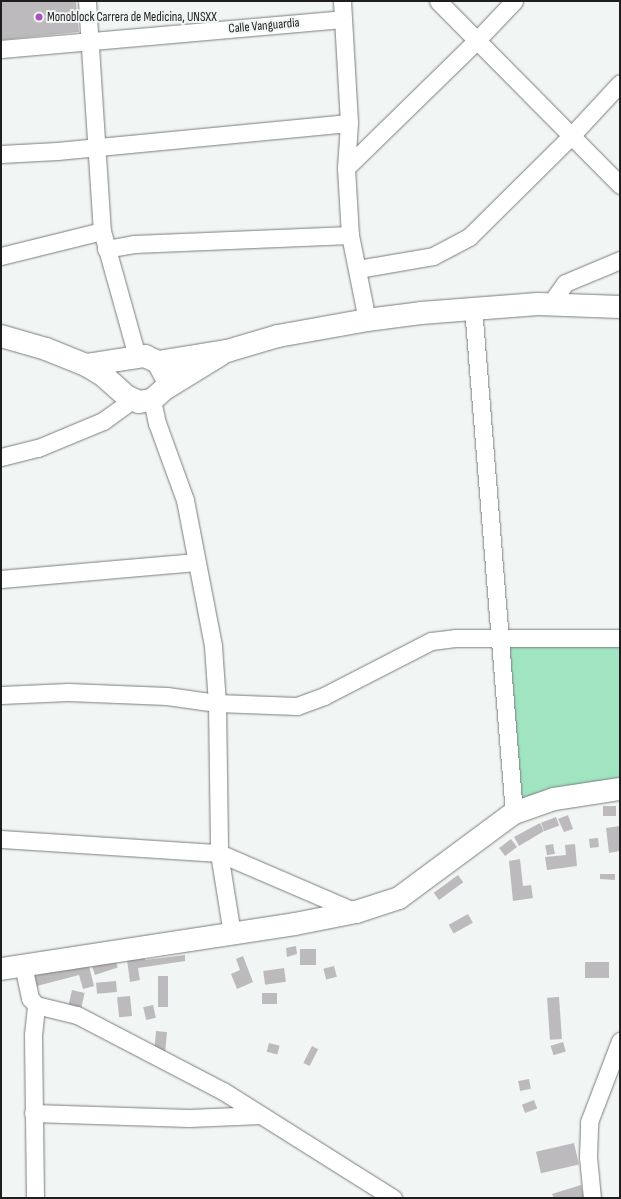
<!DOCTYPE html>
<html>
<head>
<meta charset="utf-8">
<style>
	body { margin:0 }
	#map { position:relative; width:621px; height:1199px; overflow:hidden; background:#f1f5f3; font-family:"Sofia Sans Condensed",sans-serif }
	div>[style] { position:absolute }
	.green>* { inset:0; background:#a0e4c1 }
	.building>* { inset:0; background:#bdbabe; transform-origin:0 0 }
	.roads { filter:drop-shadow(0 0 1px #7a7e7b) drop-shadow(0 0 1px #7a7e7b) }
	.street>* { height:17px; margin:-8.5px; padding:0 8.5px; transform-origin:8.5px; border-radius:8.5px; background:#fff }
	.secondary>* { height:22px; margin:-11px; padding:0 11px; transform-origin:11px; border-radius:11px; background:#fff }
	.dots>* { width:11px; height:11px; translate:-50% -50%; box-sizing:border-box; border:2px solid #f1f5f3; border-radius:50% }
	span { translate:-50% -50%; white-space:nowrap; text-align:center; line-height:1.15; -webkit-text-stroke:4px #f1f5f3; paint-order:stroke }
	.poi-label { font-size:13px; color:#1d1e1d }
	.left { translate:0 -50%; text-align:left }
	.street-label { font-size:13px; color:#1d1e1d }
	.frame { position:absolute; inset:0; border:2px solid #1d1e1d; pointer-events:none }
</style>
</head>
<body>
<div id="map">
	<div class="green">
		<i style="clip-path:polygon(497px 637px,620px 638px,620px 789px,514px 813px)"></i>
	</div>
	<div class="building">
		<i style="clip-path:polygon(1px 1px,76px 1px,79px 32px,1px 40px)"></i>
		<i style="left:616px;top:806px;width:10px;height:13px;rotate:90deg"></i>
		<i style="clip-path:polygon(568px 815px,573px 829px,564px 832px,558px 819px)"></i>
		<i style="left:556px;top:817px;width:9px;height:16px;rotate:69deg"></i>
		<i style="clip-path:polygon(540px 823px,544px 831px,519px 846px,514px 837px)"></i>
		<i style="clip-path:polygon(620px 826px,620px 851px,609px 853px,606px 828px)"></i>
		<i style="left:598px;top:838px;width:9px;height:9px;rotate:84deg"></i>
		<i style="left:511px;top:839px;width:10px;height:15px;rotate:53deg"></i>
		<i style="left:553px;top:844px;width:10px;height:8px;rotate:79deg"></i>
		<i style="clip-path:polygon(575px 844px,577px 866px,547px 870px,545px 857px,566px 855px,565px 845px)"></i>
		<i style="clip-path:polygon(520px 859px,523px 886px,531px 885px,533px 898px,513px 901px,509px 861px)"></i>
		<i style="clip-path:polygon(600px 874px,615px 874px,615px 880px,600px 879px)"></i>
		<i style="left:458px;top:875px;width:9px;height:30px;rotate:54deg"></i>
		<i style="left:468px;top:914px;width:10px;height:22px;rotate:61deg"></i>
		<i style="clip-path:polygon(296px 946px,297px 954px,287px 957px,286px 948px)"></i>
		<i style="left:300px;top:949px;width:16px;height:16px"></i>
		<i style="clip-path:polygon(185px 955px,185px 961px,138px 968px,140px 980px,130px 982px,127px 960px,145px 957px,145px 960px)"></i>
		<i style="clip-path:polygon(243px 956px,253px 982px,237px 989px,231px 974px,240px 970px,236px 959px)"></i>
		<i style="left:115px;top:959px;width:9px;height:24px;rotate:72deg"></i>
		<i style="clip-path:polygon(88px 962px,94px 986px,83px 989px,79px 975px,37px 986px,34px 976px)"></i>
		<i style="left:585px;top:962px;width:24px;height:16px"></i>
		<i style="left:334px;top:966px;width:11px;height:11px;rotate:75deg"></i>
		<i style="left:284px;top:968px;width:14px;height:21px;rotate:82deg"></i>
		<i style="left:158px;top:976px;width:10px;height:31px"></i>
		<i style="left:116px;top:981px;width:11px;height:20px;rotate:85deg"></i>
		<i style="left:72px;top:990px;width:13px;height:18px;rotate:13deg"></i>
		<i style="left:262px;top:993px;width:15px;height:11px"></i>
		<i style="left:130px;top:996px;width:20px;height:13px;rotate:84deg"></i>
		<i style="left:559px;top:997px;width:42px;height:12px;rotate:86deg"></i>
		<i style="left:153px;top:1005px;width:13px;height:10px;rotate:77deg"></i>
		<i style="left:156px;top:1031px;width:11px;height:21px;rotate:5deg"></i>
		<i style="left:563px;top:1042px;width:10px;height:13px;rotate:73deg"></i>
		<i style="left:269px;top:1043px;width:11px;height:9px;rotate:15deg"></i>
		<i style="left:312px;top:1046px;width:7px;height:19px;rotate:27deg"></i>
		<i style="left:529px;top:1079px;width:10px;height:11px;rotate:79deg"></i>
		<i style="left:534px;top:1100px;width:9px;height:13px;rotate:69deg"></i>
		<i style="left:574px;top:1143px;width:22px;height:39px;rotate:77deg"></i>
		<i style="clip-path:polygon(581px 1185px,584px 1198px,554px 1198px,552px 1194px)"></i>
	</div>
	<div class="roads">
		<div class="street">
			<i style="left:87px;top:1px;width:230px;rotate:86.3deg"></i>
			<i style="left:102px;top:231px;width:130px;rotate:74.4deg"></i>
			<i style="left:342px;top:1px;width:122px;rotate:86.7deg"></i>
			<i style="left:349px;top:123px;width:45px;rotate:93.8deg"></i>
			<i style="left:346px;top:168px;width:67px;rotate:86.6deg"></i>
			<i style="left:350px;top:235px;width:87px;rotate:78.7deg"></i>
			<i style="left:438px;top:1px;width:259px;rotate:45.3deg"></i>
			<i style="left:1px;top:49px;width:343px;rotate:-5deg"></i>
			<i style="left:1px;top:154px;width:56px;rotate:-3.1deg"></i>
			<i style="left:57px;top:151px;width:293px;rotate:-5.5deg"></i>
			<i style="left:346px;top:168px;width:183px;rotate:-44.3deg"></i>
			<i style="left:477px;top:40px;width:54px;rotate:-46.5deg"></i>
			<i style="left:106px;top:249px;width:28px;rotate:-10deg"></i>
			<i style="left:134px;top:244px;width:216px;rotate:-2.4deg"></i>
			<i style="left:1px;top:256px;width:104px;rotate:-13.9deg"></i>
			<i style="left:358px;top:269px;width:76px;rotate:-9.8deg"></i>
			<i style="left:433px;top:256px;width:41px;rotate:-27.8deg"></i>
			<i style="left:469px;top:237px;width:144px;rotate:-44.7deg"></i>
			<i style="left:571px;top:136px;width:72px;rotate:-47.2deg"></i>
			<i style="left:550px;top:304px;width:26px;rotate:-54deg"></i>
			<i style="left:565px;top:283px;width:60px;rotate:-22.7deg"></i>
			<i style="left:473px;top:307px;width:508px;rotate:85.37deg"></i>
			<i style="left:152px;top:400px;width:24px;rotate:78deg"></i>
			<i style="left:157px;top:423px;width:82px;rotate:70deg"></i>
			<i style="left:185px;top:500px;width:149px;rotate:79.1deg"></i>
			<i style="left:213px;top:646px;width:57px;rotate:86deg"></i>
			<i style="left:217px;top:703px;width:150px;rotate:89.2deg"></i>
			<i style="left:219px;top:853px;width:82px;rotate:80.9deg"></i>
			<i style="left:1px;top:457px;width:38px;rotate:-14deg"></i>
			<i style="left:38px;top:448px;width:70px;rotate:-22.6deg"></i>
			<i style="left:103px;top:421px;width:36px;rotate:-36deg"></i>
			<i style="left:1px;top:579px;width:196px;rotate:-5deg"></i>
			<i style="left:1px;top:695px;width:67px;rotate:-2.6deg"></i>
			<i style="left:68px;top:692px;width:99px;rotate:2.3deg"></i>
			<i style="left:167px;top:696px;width:50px;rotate:8deg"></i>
			<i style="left:217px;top:703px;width:80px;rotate:2.1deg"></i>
			<i style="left:297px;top:706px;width:29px;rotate:-20deg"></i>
			<i style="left:324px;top:696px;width:120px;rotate:-27.2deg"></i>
			<i style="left:431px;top:641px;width:24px;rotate:-7deg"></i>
			<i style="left:455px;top:638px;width:165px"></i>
			<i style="left:1px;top:839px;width:218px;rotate:3.7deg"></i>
			<i style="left:219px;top:853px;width:149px;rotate:23.3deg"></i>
			<i style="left:23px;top:965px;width:34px;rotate:78deg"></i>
			<i style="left:30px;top:998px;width:9px;rotate:49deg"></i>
			<i style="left:36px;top:1005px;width:42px;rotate:13.7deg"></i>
			<i style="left:77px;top:1015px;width:165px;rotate:27.5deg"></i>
			<i style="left:223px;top:1091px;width:201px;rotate:32.2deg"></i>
			<i style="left:33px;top:1113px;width:156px;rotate:1.8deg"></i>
			<i style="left:189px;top:1118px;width:72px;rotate:-2.4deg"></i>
			<i style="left:35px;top:1198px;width:163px;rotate:-90.7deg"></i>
			<i style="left:33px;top:1035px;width:30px;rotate:-84deg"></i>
			<i style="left:592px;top:1198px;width:41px;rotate:-95.6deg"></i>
			<i style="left:588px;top:1157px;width:35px;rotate:-88deg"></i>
			<i style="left:589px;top:1122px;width:87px;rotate:-69.1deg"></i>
		</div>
		<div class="secondary">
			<i style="left:1px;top:336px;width:47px;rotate:16.1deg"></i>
			<i style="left:46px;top:349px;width:43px;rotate:21.8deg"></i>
			<i style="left:86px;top:365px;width:21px;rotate:31deg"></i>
			<i style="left:104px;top:376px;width:30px;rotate:42deg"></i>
			<i style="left:126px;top:396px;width:14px;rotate:25deg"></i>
			<i style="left:139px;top:402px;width:13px;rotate:-9deg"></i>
			<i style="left:152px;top:400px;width:15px;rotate:-42deg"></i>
			<i style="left:163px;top:390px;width:67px;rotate:-31.6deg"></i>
			<i style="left:158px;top:362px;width:70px;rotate:-9.1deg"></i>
			<i style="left:227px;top:351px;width:53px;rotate:-16.4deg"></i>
			<i style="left:278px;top:336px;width:90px;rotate:-10.2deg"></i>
			<i style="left:367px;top:320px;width:54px;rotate:-7.4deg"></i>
			<i style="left:421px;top:313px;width:117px;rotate:-4.4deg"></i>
			<i style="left:538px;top:304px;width:82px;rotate:2.1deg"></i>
			<i style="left:86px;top:365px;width:60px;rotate:-8.7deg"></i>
			<i style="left:145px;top:356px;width:14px;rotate:25deg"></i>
			<i style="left:158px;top:362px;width:15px;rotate:62deg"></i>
			<i style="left:1px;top:969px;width:297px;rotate:-8.7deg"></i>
			<i style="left:295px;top:924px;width:62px;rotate:-11.1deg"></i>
			<i style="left:356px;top:912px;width:45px;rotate:-18deg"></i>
			<i style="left:399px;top:898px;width:143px;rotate:-36.5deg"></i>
			<i style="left:514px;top:813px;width:42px;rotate:-19.3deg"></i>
			<i style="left:554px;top:799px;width:67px;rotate:-8.6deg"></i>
		</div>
	</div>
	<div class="dots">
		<i style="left:39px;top:17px;background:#a951bd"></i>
	</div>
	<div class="poi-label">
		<span class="left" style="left:47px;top:17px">Monoblock Carrera de Medicina, UNSXX</span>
	</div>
	<div class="street-label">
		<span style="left:264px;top:26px;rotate:-5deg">Calle Vanguardia</span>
	</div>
	<div class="frame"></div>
</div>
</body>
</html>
